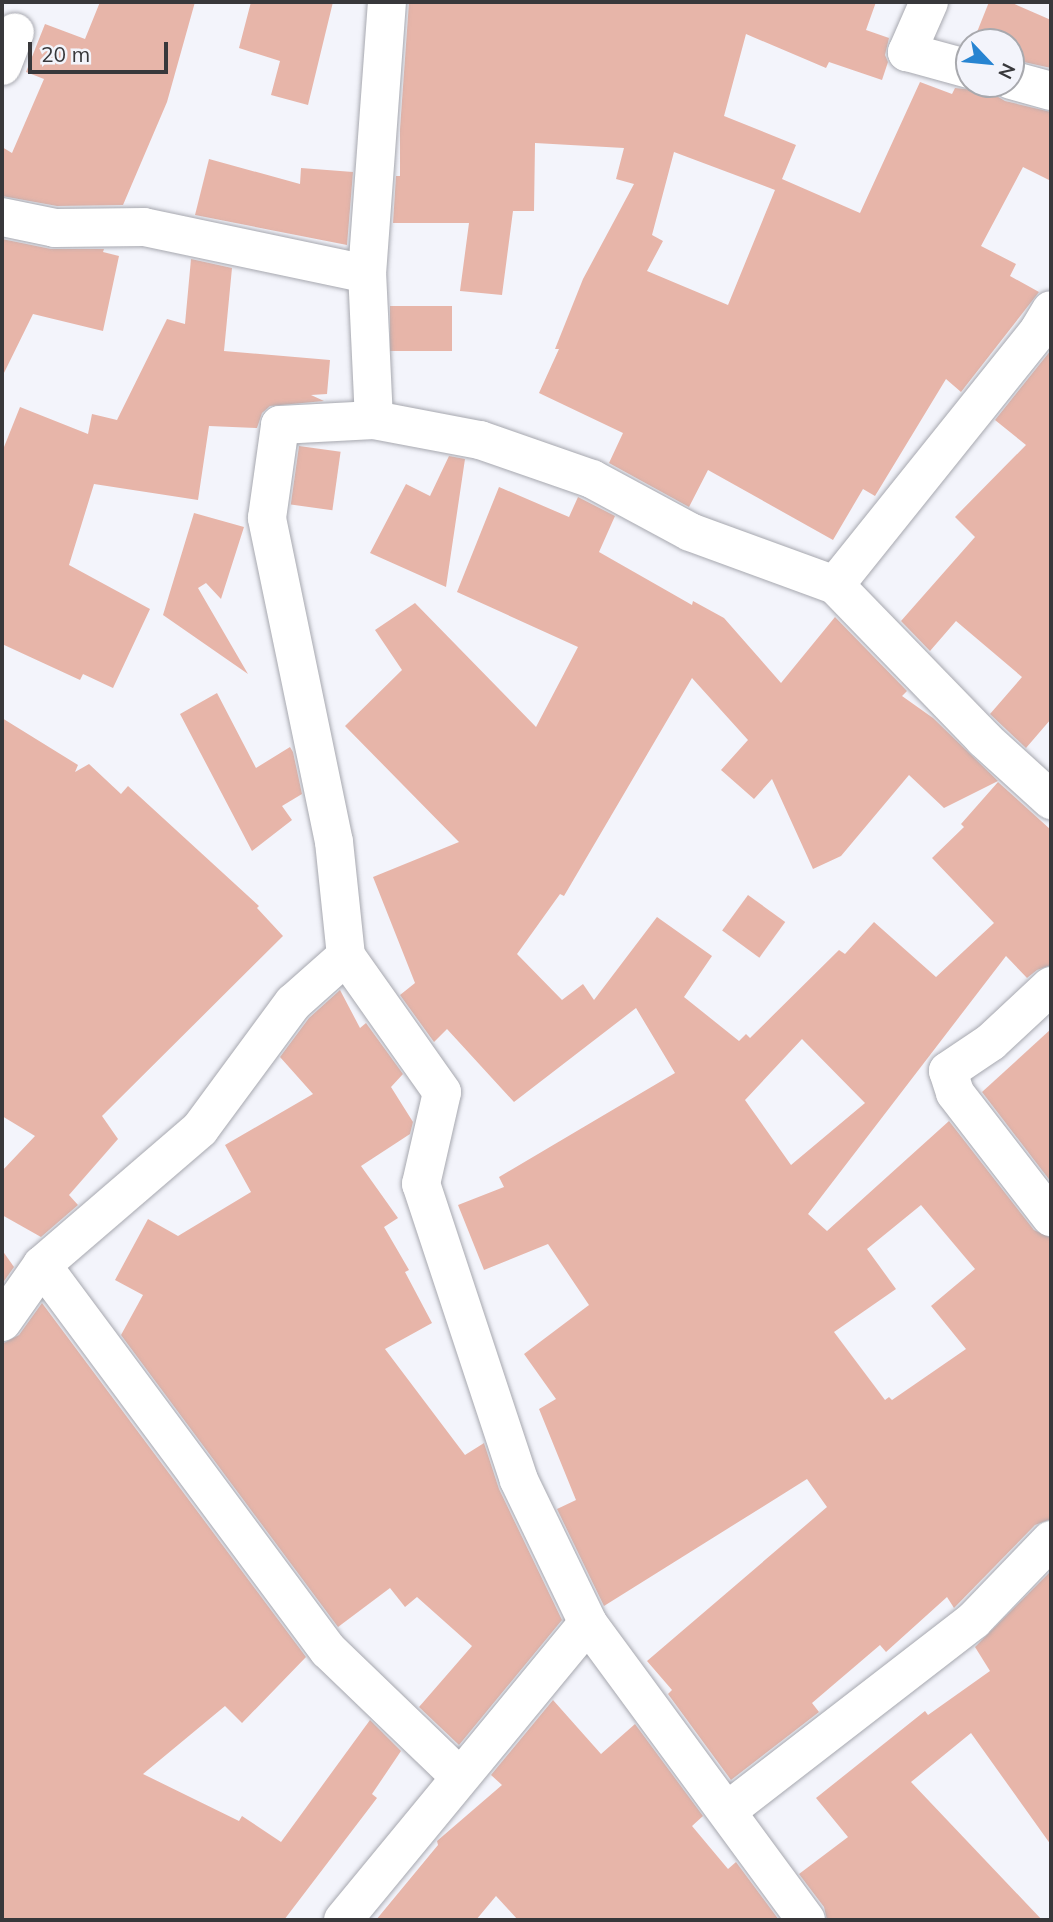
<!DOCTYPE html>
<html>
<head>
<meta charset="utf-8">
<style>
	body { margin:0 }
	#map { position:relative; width:1053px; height:1922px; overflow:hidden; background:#f3f4fb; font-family:Mulish,sans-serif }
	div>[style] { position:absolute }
	.building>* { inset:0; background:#e7b5a9; transform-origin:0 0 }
	.roads { filter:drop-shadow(0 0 2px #a7a8af) drop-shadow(0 0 2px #a7a8af) }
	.minor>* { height:38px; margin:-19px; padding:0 19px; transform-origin:19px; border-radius:19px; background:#fff }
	span { translate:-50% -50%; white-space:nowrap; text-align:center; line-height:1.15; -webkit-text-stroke:6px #f3f4fb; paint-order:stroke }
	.frame { position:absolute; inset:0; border:4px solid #38383b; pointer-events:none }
	.north { position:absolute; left:955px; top:28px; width:70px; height:70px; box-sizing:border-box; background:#f3f4fb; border:2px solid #a8a9ae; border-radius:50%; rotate:116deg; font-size:19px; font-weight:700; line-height:28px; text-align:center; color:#38383b }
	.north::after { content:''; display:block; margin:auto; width:24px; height:32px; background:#2784d1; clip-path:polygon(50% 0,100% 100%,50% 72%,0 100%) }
	.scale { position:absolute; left:28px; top:42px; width:140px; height:32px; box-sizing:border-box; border:4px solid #38383b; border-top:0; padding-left:9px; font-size:21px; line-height:24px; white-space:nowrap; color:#38383b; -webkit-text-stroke:5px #f3f4fb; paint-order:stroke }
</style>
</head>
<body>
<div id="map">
	<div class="building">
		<i style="clip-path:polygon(100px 2px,195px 2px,167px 102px,123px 205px,57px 206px,2px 196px,2px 147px,12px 153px,44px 79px,26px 72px,45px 24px,85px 39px)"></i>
		<i style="clip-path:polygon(251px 2px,333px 2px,308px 105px,271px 95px,280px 61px,239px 48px)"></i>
		<i style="clip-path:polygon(evenodd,409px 2px,876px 2px,866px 30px,889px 38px,885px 55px,888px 62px,882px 80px,829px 62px,826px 68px,746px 34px,724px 116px,796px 145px,782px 179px,860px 213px,920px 82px,952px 94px,955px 88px,974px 90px,990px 84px,995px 95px,1005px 101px,1051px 112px,1051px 181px,1023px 167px,981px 246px,1016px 264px,1010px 276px,1039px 292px,961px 392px,946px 379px,875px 496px,863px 489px,833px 540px,708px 470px,689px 507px,609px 463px,623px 433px,539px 393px,559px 349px,555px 349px,583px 279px,634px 184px,616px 179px,624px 148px,535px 143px,534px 211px,513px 211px,502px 295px,460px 291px,469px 223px,393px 223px,396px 176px,400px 176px,400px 129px,409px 2px,674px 152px,775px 190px,728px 305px,647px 271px,663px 241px,652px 235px,674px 152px)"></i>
		<i style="clip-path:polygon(989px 2px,1010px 2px,1051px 20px,1051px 68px,1011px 59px,1011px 42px,973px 42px)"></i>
		<i style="clip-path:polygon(209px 159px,300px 184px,301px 168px,353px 172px,347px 245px,195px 215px)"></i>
		<i style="clip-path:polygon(2px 239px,51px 249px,104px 249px,103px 252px,119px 256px,103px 331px,33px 314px,2px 377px)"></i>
		<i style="clip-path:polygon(191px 259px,232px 268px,224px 351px,330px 360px,327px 394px,311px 395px,324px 401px,270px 406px,262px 413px,257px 428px,209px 426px,198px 500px,94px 484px,69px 565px,150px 609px,113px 688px,83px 674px,80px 680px,2px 644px,2px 452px,20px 407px,88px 434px,92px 414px,117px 420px,167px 319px,185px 324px)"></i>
		<i style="left:390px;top:306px;width:62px;height:45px"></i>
		<i style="clip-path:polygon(1051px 350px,1051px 719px,1026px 748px,990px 714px,1022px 677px,956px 621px,930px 651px,901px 621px,975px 537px,955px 517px,1026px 445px,995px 420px)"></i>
		<i style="left:299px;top:446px;width:42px;height:59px;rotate:8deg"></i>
		<i style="clip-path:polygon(449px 456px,465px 459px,446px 587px,370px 553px,406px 484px,430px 496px)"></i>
		<i style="clip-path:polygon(evenodd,499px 487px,569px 517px,578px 497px,615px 516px,599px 552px,692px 605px,693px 601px,724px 618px,781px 683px,835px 617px,907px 691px,902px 696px,933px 718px,998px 781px,944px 808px,909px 775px,841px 856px,813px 869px,772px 779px,754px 799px,721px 770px,748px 740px,692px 678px,564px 896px,560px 894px,517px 954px,562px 1000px,583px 984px,594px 1000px,657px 917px,712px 956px,684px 997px,739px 1041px,746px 1034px,750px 1038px,839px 950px,845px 954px,874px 922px,936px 977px,994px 923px,932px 858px,964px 827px,961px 824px,998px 782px,1051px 830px,1051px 965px,1037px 970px,1027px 978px,1006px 956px,808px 1214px,827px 1231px,949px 1121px,1034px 1230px,1051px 1238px,1051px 1519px,1035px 1525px,954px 1608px,947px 1597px,886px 1652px,880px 1645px,812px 1703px,819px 1712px,731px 1780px,668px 1694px,672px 1690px,647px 1661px,827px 1507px,807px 1479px,604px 1606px,557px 1509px,576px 1500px,539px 1409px,556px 1399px,524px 1354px,589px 1305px,548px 1244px,484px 1270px,458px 1205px,504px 1187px,499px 1177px,675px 1073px,636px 1008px,514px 1102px,447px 1029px,434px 1042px,400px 995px,415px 983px,373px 877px,459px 842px,345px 726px,402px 670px,375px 630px,415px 603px,536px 727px,578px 647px,457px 592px,499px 487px,802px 1039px,865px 1103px,791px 1165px,745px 1100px,802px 1039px,499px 487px,921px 1205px,975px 1269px,931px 1306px,966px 1349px,892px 1400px,889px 1397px,885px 1400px,834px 1332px,896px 1289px,867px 1249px,921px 1205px)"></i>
		<i style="clip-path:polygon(194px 513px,244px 527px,221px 599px,206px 583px,198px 588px,248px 674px,163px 615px)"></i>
		<i style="clip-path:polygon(217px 693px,256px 768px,290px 747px,293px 752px,302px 794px,282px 806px,292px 820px,252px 851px,180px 714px)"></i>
		<i style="clip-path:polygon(2px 718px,78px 765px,75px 772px,89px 764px,121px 794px,128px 786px,259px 906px,257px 908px,283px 936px,102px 1116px,118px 1139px,69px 1195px,78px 1205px,41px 1237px,2px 1215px,2px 1171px,35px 1136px,2px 1116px)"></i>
		<i style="left:748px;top:895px;width:46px;height:44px;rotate:36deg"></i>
		<i style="clip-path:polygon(340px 990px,360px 1028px,366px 1023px,403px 1074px,391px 1087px,413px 1122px,410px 1134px,361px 1166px,398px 1218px,384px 1227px,409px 1270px,405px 1272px,432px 1323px,385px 1349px,465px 1455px,484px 1443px,499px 1489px,562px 1620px,459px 1745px,419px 1707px,472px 1646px,417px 1597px,405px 1607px,390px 1588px,338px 1627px,121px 1335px,143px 1295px,115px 1280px,148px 1219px,178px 1236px,251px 1192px,225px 1145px,313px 1094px,280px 1057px,309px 1018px)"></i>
		<i style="clip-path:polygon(1051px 1029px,1051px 1182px,982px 1092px)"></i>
		<i style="clip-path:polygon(2px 1250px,14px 1267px,2px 1284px)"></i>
		<i style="clip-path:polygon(42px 1303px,306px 1657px,242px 1723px,225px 1706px,143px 1774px,239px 1821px,242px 1816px,281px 1842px,370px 1720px,401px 1751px,372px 1794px,377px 1798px,284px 1920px,2px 1920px,2px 1344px,19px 1335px)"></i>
		<i style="clip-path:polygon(1051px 1571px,1051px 1845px,971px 1733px,911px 1782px,1042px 1920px,827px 1920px,824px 1907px,799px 1874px,848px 1837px,816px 1798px,925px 1711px,928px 1715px,990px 1671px,975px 1647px)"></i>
		<i style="clip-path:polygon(553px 1700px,601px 1754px,635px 1724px,703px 1816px,692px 1826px,728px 1869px,736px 1862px,779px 1920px,518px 1920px,496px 1896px,476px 1920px,376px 1920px,438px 1845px,437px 1841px,502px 1785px,491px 1775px)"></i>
	</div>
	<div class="roads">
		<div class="minor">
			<i style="left:929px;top:2px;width:55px;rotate:113.7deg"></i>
			<i style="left:907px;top:52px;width:64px;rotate:15.3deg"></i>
			<i style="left:2px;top:66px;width:36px;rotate:-69deg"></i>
			<i style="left:1011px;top:80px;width:41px;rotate:15.4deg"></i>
			<i style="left:2px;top:217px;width:54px;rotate:11.7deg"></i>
			<i style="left:55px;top:228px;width:89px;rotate:-0.6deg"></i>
			<i style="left:144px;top:227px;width:228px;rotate:11.9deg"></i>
			<i style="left:374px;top:420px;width:146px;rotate:-92.7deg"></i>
			<i style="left:367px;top:274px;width:273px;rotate:-85.8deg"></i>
			<i style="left:835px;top:585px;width:327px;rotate:-51.3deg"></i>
			<i style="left:1039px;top:330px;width:23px;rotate:-59deg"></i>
			<i style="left:1051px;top:986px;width:82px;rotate:137deg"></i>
			<i style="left:991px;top:1042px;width:52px;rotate:146deg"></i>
			<i style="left:948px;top:1071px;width:23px;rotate:72deg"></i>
			<i style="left:955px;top:1093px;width:157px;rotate:52.3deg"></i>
			<i style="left:42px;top:1265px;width:480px;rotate:53.4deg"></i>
			<i style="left:328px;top:1650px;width:183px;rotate:43.9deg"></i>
			<i style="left:2px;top:1322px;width:70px;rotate:-54.9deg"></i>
			<i style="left:42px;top:1265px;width:208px;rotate:-40.7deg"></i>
			<i style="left:200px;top:1129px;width:157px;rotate:-53.6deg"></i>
			<i style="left:293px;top:1003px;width:71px;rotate:-41.6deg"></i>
			<i style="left:727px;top:1811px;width:312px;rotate:-37.7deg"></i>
			<i style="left:974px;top:1620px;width:111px;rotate:-46.1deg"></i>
			<i style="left:343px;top:1920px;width:385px;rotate:-50.5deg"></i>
			<i style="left:806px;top:1920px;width:368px;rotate:-126.3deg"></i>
			<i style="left:588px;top:1623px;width:159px;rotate:-115.8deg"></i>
			<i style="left:519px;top:1480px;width:312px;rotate:-108.3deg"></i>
			<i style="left:421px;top:1184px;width:94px;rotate:-77.1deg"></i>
			<i style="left:442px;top:1092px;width:166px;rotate:-125.2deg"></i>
			<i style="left:346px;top:956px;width:115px;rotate:-96deg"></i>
			<i style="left:334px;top:842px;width:331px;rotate:-101.7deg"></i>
			<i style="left:267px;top:518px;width:94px;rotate:-82deg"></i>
			<i style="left:280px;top:425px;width:94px;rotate:-3deg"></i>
			<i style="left:374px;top:420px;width:108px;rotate:10.7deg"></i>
			<i style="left:480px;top:440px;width:119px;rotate:19.2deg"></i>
			<i style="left:592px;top:479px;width:111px;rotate:28.4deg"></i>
			<i style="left:690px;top:532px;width:154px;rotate:20.1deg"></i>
			<i style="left:835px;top:585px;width:214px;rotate:45.9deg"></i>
			<i style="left:984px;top:739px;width:91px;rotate:42.3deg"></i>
		</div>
	</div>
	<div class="frame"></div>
	<div class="north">N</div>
	<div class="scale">20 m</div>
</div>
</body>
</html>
